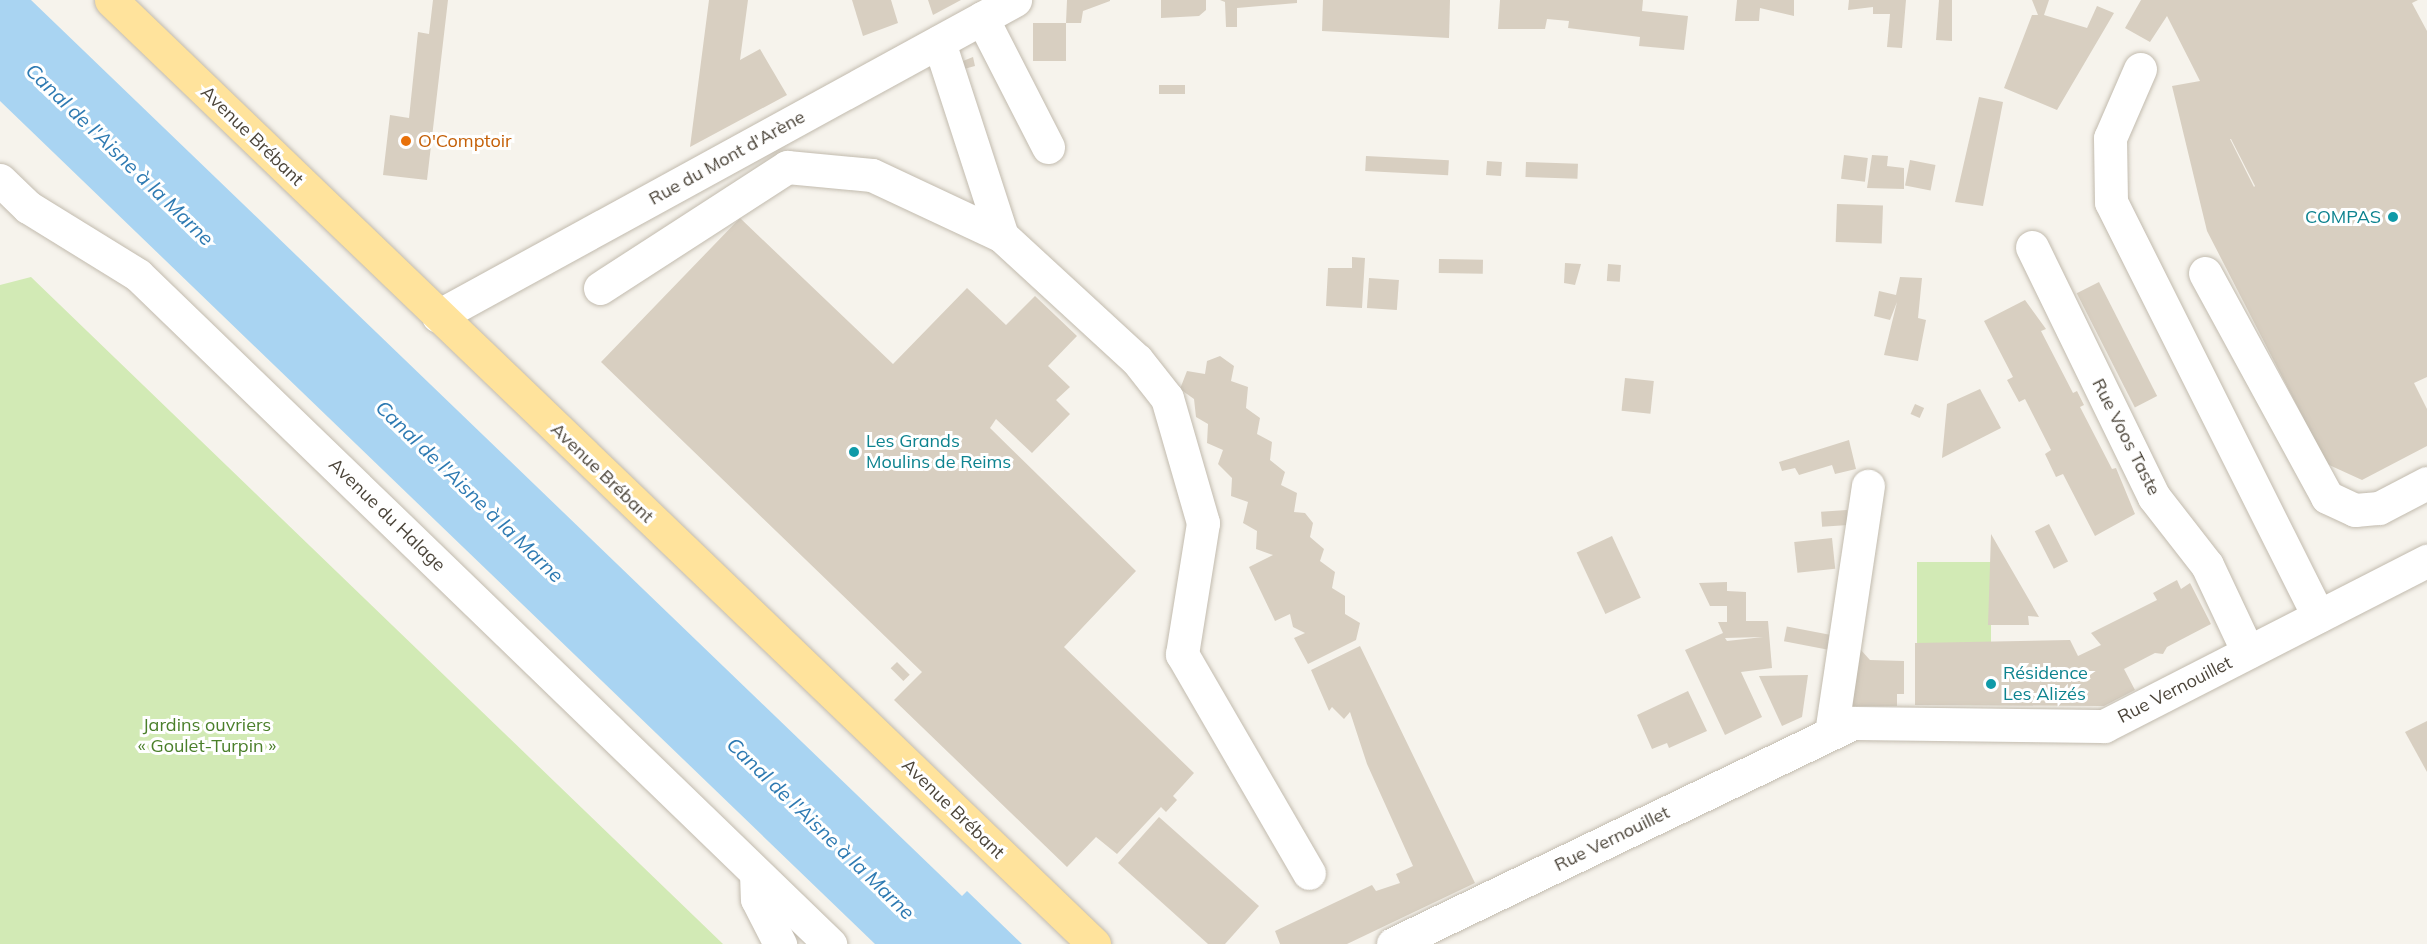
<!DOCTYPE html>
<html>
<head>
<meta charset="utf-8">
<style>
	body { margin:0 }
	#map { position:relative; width:2427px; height:944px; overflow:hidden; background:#f6f3ec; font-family:Mulish,sans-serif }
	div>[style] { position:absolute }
	.green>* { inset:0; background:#d2eab5; transform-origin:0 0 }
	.water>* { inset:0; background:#a9d4f2 }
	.building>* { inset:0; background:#d8cfc1; transform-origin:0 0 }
	.roads { filter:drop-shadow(0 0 2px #c2bbae) drop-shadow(0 0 2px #c2bbae) }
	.minor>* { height:33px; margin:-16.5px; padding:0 16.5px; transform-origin:16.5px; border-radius:16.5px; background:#fff }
	.major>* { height:33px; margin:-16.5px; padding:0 16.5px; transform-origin:16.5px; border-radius:16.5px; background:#ffe39c }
	.dots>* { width:16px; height:16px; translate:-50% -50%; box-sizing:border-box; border:3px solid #fff; border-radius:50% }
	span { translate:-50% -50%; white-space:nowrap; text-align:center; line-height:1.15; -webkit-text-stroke:6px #fff; paint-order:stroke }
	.street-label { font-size:18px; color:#4b4439 }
	.food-label { font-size:18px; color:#c56008 }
	.left { translate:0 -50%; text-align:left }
	.culture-label { font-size:18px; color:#0d838f }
	.right { translate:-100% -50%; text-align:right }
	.park-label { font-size:18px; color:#4a7f2a }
	.water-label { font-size:20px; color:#2e7ab2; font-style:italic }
</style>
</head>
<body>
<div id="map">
	<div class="green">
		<i style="clip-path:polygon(31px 277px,255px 493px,723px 944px,0 944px,0 285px)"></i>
		<i style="left:1917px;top:562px;width:74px;height:81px"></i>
	</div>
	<div class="water">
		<i style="clip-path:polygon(0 0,31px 0,962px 896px,967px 891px,1022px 944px,875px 944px,0 101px)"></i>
	</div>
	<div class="building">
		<i style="clip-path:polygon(433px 0,448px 0,427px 180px,383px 175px,390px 115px,409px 118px,418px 32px,429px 34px)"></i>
		<i style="clip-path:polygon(709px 0,748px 0,740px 60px,760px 49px,787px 95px,690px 147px)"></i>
		<i style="clip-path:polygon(852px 0,891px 0,898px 23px,863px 36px)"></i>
		<i style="clip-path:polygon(928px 0,961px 0,933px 15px)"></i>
		<i style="clip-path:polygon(1067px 0,1110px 0,1110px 1px,1083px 11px,1081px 23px,1066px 23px)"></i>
		<i style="clip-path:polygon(1161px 0,1206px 0,1206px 10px,1199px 16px,1161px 18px)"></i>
		<i style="clip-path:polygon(1220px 0,1297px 0,1297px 3px,1237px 8px,1237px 27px,1226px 27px,1225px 2px)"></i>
		<i style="clip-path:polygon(1323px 0,1450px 0,1449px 38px,1322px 31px)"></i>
		<i style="clip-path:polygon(1500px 0,1643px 0,1642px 11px,1688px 16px,1684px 50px,1639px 46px,1640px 37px,1568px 28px,1569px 21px,1547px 19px,1545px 29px,1498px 29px)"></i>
		<i style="clip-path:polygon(1737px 0,1794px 0,1794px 16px,1760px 8px,1759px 21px,1735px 21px)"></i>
		<i style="clip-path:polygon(1849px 0,1906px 0,1902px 48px,1887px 47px,1890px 14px,1873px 14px,1873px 7px,1848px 10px)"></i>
		<i style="clip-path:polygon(1939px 0,1952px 0,1952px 41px,1936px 40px)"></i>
		<i style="clip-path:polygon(2032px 0,2049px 0,2044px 15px,2087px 28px,2097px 6px,2114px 13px,2057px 110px,2004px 88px,2032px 15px,2038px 15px)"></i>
		<i style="clip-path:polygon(evenodd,2141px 0,2418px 0,2412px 3px,2427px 31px,2427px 377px,2414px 383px,2427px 409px,2427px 446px,2362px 480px,2327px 464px,2207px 231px,2172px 86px,2200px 81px,2167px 16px,2150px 42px,2125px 28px,2141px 0,2230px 139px,2231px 139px,2255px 186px,2254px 187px,2230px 139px)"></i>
		<i style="left:1033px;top:23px;width:33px;height:38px"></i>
		<i style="clip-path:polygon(973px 57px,975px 66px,964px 69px,963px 61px)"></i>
		<i style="left:1159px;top:85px;width:26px;height:9px"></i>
		<i style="clip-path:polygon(1979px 97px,2003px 102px,1983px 206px,1955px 202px)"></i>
		<i style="left:1844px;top:155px;width:24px;height:24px;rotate:7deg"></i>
		<i style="clip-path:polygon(1872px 155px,1888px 156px,1887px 166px,1904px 168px,1904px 189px,1867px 188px)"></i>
		<i style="left:1366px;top:156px;width:83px;height:15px;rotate:3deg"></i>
		<i style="left:1910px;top:160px;width:26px;height:26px;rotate:11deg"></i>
		<i style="left:1487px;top:161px;width:15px;height:14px;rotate:4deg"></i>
		<i style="left:1526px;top:162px;width:52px;height:15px;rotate:2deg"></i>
		<i style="left:1837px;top:204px;width:46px;height:38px;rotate:2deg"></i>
		<i style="clip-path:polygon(740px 218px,893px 364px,967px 288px,1006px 325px,1035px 296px,1077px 336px,1048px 366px,1070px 387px,1056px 400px,1070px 414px,1032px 453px,996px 419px,990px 428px,1136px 571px,1064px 647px,1194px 773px,1173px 796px,1177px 800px,1166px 812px,1161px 807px,1117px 854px,1096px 837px,1067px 867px,894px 700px,922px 672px,601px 362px)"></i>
		<i style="clip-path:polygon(1352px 257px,1365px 258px,1362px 308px,1326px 306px,1328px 268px,1352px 268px)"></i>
		<i style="left:1439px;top:259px;width:44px;height:14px;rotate:1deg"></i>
		<i style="clip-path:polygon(1565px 263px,1581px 264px,1575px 285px,1564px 283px)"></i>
		<i style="left:1608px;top:264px;width:13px;height:17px;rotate:4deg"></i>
		<i style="clip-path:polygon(1900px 277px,1922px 278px,1918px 318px,1926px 320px,1918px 361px,1884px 355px,1897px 302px,1890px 320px,1874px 316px,1879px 291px,1896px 295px)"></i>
		<i style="left:1369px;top:278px;width:30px;height:30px;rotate:4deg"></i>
		<i style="left:2099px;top:282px;width:128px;height:25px;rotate:63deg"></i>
		<i style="clip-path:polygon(2025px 300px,2046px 329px,2041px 331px,2073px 393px,2077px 391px,2084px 405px,2080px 407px,2112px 469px,2116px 468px,2135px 514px,2095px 536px,2063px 474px,2056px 477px,2045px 454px,2051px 450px,2025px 399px,2019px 402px,2007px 380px,2013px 377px,1984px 321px)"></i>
		<i style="clip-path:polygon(1220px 356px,1234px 366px,1231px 381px,1248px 387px,1246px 408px,1260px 418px,1257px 434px,1272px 442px,1270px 460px,1285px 472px,1281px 485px,1297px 493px,1294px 512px,1305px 513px,1313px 523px,1310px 537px,1324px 549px,1320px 561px,1335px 572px,1332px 588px,1345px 596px,1345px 614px,1360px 623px,1356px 640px,1308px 664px,1294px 638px,1305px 633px,1293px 627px,1290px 614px,1275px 621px,1249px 567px,1273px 555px,1256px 549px,1257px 531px,1243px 523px,1248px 502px,1231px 496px,1232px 478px,1218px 464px,1223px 450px,1207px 443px,1208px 424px,1196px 417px,1194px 399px,1180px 389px,1187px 371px,1205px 374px,1207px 361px)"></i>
		<i style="left:1625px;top:378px;width:29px;height:33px;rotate:6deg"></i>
		<i style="clip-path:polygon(1980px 389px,2001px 428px,1942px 458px,1947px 404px)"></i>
		<i style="left:1915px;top:404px;width:10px;height:11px;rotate:24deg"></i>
		<i style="clip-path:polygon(1849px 440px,1856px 469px,1835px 474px,1832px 465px,1799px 475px,1795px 468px,1782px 471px,1779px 462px)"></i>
		<i style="left:1847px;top:510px;width:15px;height:26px;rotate:86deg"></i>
		<i style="left:2049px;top:524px;width:42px;height:16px;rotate:63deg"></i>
		<i style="clip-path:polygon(1991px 534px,2039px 617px,2028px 616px,2029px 625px,1988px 625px)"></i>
		<i style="left:1612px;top:536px;width:68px;height:39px;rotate:65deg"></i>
		<i style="left:1832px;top:538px;width:31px;height:38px;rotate:84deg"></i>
		<i style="clip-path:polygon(2177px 580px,2181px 589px,2190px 583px,2211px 624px,2167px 647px,2163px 654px,2155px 653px,2124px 669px,2135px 690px,2104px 706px,1915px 705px,1915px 643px,2070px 640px,2078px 656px,2101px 645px,2091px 633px,2157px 600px,2153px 593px)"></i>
		<i style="clip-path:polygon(evenodd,1727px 582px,1727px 591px,1746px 592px,1746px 621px,1768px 621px,1772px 668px,1741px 672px,1762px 717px,1725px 735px,1685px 650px,1723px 633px,1718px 622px,1727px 622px,1727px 606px,1710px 606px,1699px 583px,1727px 582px,1763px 637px,1727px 641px,1725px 638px,1763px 637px)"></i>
		<i style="left:1831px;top:635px;width:15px;height:45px;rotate:101deg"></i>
		<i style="clip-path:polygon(1360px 646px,1475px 883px,1347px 944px,1280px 944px,1275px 931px,1372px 885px,1376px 891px,1400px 883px,1396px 874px,1413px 866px,1367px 764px,1350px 712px,1344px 719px,1332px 707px,1329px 711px,1311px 670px)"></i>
		<i style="clip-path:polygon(1860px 649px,1870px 660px,1904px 661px,1904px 694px,1897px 694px,1897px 706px,1850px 706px)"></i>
		<i style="left:897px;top:662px;width:18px;height:9px;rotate:45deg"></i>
		<i style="clip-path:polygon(1808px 675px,1802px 717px,1782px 726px,1759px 676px)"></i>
		<i style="clip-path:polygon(1688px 691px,1707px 731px,1669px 748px,1667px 743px,1652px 749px,1637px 715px)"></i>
		<i style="clip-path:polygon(2427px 721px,2427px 772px,2405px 732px)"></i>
		<i style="clip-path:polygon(1159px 817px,1259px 906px,1225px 944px,1208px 944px,1118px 863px)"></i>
	</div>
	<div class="roads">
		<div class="minor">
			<i style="left:982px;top:18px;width:145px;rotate:62.9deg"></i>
			<i style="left:939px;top:42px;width:204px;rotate:72deg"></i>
			<i style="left:1002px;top:236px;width:183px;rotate:42.6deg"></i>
			<i style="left:1137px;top:360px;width:48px;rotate:51.7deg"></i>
			<i style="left:1167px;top:398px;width:130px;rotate:73.9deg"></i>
			<i style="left:1203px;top:523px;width:133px;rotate:99.1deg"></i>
			<i style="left:1182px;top:654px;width:253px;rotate:59.9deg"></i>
			<i style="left:2140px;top:69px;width:75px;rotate:113.5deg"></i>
			<i style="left:2110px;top:138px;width:64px;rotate:89.1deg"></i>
			<i style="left:2111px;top:202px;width:463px;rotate:63.4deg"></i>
			<i style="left:0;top:180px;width:39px;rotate:44deg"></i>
			<i style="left:28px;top:207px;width:129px;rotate:31.7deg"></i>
			<i style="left:138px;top:275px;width:963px;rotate:44.03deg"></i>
			<i style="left:2032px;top:247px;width:278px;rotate:64deg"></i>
			<i style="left:2154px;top:497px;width:86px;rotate:52.1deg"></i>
			<i style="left:2207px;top:565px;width:96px;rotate:64.8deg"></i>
			<i style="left:2205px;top:273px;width:255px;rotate:61.4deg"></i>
			<i style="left:2327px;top:497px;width:31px;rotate:25deg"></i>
			<i style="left:2355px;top:510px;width:24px;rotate:-5deg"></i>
			<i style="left:2379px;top:508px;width:54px;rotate:-27.5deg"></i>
			<i style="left:600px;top:288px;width:223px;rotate:-32.9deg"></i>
			<i style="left:787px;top:167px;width:85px;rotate:5.4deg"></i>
			<i style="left:872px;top:175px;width:144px;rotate:25.1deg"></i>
			<i style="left:438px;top:316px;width:658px;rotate:-28.71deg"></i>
			<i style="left:1831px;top:733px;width:250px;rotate:-81.5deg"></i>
			<i style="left:756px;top:873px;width:26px;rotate:88deg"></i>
			<i style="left:757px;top:899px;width:51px;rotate:62.9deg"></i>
			<i style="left:1393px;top:944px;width:510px;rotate:-25.66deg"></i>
			<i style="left:1853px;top:723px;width:251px;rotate:0.7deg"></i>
			<i style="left:2104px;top:726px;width:363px;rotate:-27.1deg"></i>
		</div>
		<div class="major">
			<i style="left:111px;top:0;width:1363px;rotate:43.84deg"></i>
		</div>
	</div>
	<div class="dots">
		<i style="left:406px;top:141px;background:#e8710a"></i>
		<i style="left:2393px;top:217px;background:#0f9aa8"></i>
		<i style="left:854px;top:452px;background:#0f9aa8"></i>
		<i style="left:1991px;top:684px;background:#0f9aa8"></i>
	</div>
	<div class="street-label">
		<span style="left:252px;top:136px;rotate:44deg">Avenue Brébant</span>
		<span style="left:727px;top:158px;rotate:-29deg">Rue du Mont d'Arène</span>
		<span style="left:2126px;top:437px;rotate:63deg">Rue Voos Taste</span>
		<span style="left:602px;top:473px;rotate:44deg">Avenue Brébant</span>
		<span style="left:387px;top:515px;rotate:44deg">Avenue du Halage</span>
		<span style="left:2175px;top:690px;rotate:-27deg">Rue Vernouillet</span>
		<span style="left:953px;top:809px;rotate:44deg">Avenue Brébant</span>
		<span style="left:1612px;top:839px;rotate:-26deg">Rue Vernouillet</span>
	</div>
	<div class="food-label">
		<span class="left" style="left:418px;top:141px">O'Comptoir</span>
	</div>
	<div class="culture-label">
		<span class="right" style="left:2381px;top:217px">COMPAS</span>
		<span class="left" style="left:866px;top:452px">Les Grands<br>Moulins de Reims</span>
		<span class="left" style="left:2003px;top:684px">Résidence<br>Les Alizés</span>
	</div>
	<div class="park-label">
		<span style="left:207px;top:736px">Jardins ouvriers<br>« Goulet-Turpin »</span>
	</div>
	<div class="water-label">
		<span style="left:120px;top:154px;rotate:44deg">Canal de l'Aisne à la Marne</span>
		<span style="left:470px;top:491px;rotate:44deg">Canal de l'Aisne à la Marne</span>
		<span style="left:821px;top:828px;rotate:44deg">Canal de l'Aisne à la Marne</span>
	</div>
</div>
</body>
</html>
